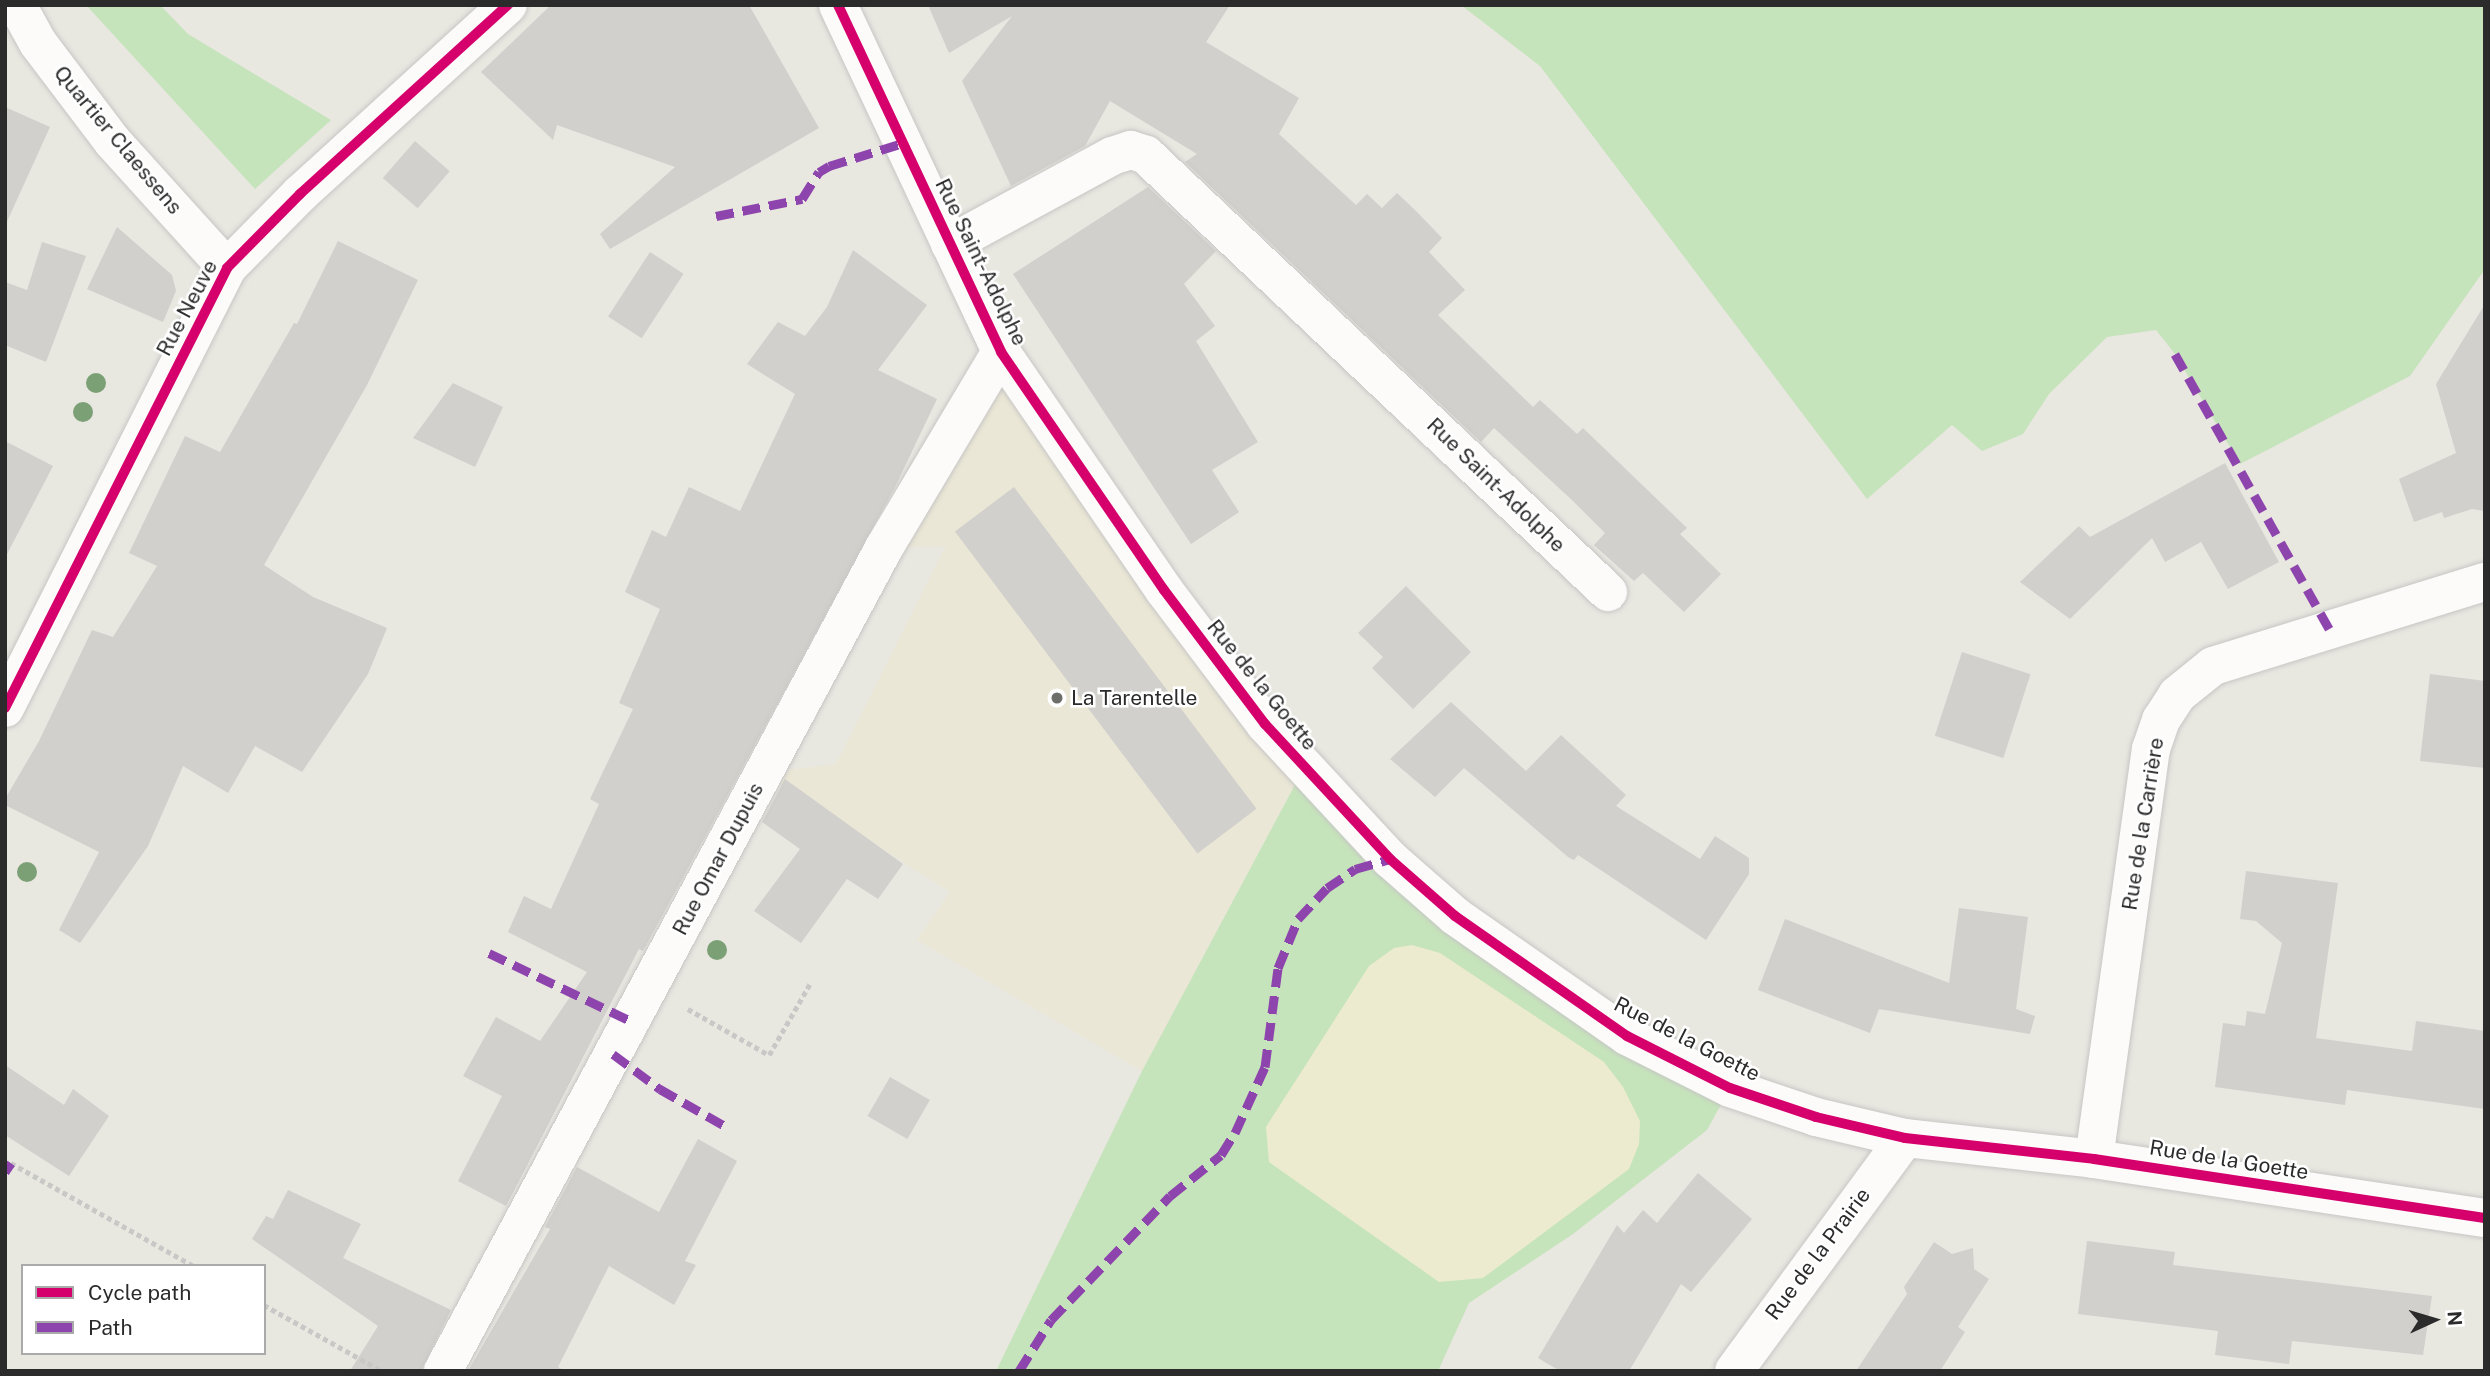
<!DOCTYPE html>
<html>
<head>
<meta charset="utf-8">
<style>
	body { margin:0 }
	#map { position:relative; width:2490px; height:1376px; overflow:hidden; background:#e8e7e0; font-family:"Public Sans",sans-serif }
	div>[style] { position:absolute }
	.education>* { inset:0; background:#ebe7d6 }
	.green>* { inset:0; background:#c6e4bb }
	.sand>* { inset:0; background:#ecebcf }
	.building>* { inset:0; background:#d1d0cc; transform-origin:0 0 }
	.path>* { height:4.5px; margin-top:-2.25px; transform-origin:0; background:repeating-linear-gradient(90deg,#c8c8c7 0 5px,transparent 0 8.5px) }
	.roads { filter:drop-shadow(0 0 2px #c6c6c5) drop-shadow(0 0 2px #c6c6c5) }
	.street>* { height:38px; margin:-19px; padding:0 19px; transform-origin:19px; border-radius:19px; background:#fcfbfa }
	.quiet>* { height:9px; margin-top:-4.5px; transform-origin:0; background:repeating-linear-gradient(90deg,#8e44ad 0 18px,transparent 0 27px) }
	.cycleway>* { height:10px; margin:-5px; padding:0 5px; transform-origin:5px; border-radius:5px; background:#d6006c }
	.trees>* { width:20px; height:20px; margin:-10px; border-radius:50%; background:#7ca075 }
	.dots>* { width:19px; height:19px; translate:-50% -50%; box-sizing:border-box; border:4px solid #fff; border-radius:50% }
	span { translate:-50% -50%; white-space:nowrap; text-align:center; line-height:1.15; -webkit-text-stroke:5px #fff; paint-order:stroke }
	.street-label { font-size:21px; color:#2b2b2b }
	.poi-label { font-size:21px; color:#2b2b2b }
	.left { translate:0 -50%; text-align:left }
	.frame { position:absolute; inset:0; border:7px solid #2b2b2b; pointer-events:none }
	.legend { position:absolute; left:21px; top:1264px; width:245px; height:91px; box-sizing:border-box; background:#fff; border:2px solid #aaa; margin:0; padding:9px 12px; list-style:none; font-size:21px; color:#2b2b2b }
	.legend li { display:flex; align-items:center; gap:14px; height:35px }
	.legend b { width:35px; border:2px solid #aaa }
	.north { position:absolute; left:2399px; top:1285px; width:70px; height:70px; -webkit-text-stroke:5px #fff; paint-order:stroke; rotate:86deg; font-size:19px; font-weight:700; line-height:28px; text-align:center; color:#2b2b2b }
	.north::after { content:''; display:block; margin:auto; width:24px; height:32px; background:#2b2b2b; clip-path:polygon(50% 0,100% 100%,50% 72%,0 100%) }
</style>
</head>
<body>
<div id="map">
	<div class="education">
		<i style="clip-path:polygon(1001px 352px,1304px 768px,1142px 1071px,917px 940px,950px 892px,764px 773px,836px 764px,946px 546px,884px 548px)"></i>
	</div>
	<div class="green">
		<i style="clip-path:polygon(86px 5px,160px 5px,188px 34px,331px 120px,255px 189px)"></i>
		<i style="clip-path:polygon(1461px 5px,2485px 5px,2485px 269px,2410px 376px,2240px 464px,2175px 354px,2156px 330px,2107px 337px,2049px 394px,2023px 434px,1982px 451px,1952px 425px,1867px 499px,1540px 66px)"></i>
		<i style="clip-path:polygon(1304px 768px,1390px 859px,1730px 1088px,1707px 1130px,1573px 1234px,1469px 1303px,1438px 1371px,996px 1371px,1142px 1071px)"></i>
	</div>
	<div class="sand">
		<i style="clip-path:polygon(1412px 945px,1440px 953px,1604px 1062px,1623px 1087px,1640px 1121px,1639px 1144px,1629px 1169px,1483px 1278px,1439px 1282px,1269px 1162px,1266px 1127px,1369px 966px,1394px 948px)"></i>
	</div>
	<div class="building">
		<i style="clip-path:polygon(551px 5px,749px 5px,819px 128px,610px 249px,600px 234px,675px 167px,557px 125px,553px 140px,481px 72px)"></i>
		<i style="clip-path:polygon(928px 5px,1230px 5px,1206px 42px,1299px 98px,1279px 134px,1356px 205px,1367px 194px,1382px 208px,1397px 193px,1417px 212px,1442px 238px,1429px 252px,1465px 290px,1438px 315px,1533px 407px,1540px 400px,1577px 434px,1583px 428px,1687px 528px,1680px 534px,1721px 574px,1684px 612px,1643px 573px,1634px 581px,1594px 545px,1605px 533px,1573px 501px,1494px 428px,1481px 442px,1185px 162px,1197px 154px,1110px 101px,1085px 146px,1011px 186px,962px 81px,1012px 16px,949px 53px)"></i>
		<i style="clip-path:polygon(5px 107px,50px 127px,5px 226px)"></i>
		<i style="left:415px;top:141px;width:46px;height:49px;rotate:41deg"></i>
		<i style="clip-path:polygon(1148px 187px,1216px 251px,1184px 284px,1215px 326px,1196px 341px,1258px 442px,1212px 470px,1239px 512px,1191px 544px,1013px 274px)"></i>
		<i style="clip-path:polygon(117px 227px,172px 275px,176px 291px,163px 322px,87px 289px)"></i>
		<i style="clip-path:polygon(338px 241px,418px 280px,367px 385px,264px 565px,313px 597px,387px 628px,368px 674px,302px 772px,255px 746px,228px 793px,183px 766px,148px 846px,80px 943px,59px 930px,99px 852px,5px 805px,5px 799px,39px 741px,92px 630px,113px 637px,157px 566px,129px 553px,185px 436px,220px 452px,294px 323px,297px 324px)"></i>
		<i style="clip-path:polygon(42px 242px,86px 256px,46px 362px,5px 345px,5px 282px,27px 290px)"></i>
		<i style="clip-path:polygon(853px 250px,927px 305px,878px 370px,937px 399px,895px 487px,643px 951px,639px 949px,506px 1206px,458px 1181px,502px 1096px,463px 1076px,496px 1017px,540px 1041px,587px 972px,508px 932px,524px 896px,551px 909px,599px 804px,590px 799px,633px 709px,619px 703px,660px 609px,625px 592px,652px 530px,666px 537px,689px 487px,740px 511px,795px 394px,747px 364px,778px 322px,805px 336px,827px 307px)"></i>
		<i style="left:650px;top:252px;width:40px;height:77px;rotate:33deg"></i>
		<i style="clip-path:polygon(2485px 304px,2485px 511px,2472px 509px,2444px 518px,2442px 512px,2414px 522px,2399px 479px,2456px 453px,2436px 384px)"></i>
		<i style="clip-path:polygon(453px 383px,503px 407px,475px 467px,413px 438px)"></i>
		<i style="clip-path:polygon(5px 441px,53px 466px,5px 558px)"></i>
		<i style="clip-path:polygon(2225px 463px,2279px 562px,2228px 589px,2201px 542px,2165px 562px,2152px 538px,2070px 619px,2020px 582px,2079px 526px,2090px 537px)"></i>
		<i style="left:1014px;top:487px;width:403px;height:74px;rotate:53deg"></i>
		<i style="clip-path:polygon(1406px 586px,1471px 652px,1413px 709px,1372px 668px,1383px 657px,1358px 633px)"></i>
		<i style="left:1962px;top:652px;width:72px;height:88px;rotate:18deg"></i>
		<i style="clip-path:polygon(2430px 674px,2485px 681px,2485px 768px,2420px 761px)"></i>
		<i style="clip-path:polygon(1451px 702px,1526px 771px,1561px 735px,1626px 795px,1616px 806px,1700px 859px,1715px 836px,1749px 858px,1749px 874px,1706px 940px,1578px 855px,1574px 860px,1568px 857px,1464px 768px,1435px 797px,1390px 759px)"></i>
		<i style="clip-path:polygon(785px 779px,903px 864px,878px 899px,847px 879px,801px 943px,754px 911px,800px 849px,762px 822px)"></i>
		<i style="clip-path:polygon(2246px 871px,2338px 883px,2316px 1038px,2412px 1051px,2416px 1021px,2485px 1031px,2485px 1109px,2347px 1090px,2345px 1105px,2215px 1087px,2223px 1023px,2245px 1026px,2247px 1011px,2265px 1014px,2282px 943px,2256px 921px,2240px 919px)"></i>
		<i style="clip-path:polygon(1959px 908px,2028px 917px,2016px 1009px,2035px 1016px,2030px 1034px,1879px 1009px,1870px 1033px,1758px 990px,1785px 919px,1949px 983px)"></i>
		<i style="clip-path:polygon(5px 1065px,64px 1105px,73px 1089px,109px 1116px,69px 1176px,5px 1135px)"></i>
		<i style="left:890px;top:1077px;width:46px;height:45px;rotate:30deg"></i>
		<i style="clip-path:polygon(698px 1139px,737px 1161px,685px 1261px,696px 1265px,674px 1305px,609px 1266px,558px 1367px,565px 1371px,468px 1371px,550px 1229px,545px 1227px,577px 1167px,659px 1212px)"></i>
		<i style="clip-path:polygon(1698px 1173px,1752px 1219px,1691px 1292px,1681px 1284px,1629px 1371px,1560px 1371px,1538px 1358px,1617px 1225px,1624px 1233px,1643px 1210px,1657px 1223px)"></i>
		<i style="clip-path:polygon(288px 1190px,361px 1224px,343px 1258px,451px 1310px,421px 1371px,350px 1371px,378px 1326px,252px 1239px,266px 1216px,273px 1219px)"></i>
		<i style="clip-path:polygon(2087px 1241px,2175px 1252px,2173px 1265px,2432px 1296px,2423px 1355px,2292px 1341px,2289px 1364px,2215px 1355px,2218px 1331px,2078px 1314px)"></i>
		<i style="clip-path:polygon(1934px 1242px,1952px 1254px,1973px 1248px,1974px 1269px,1989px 1279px,1958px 1327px,1965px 1332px,1940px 1371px,1856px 1371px,1907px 1294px,1904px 1287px)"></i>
	</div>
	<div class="path">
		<i style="left:688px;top:1009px;width:93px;rotate:29.6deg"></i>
		<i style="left:769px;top:1055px;width:84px;rotate:-60.1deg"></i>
		<i style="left:11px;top:1163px;width:210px;rotate:29.4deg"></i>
		<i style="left:264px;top:1305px;width:135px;rotate:29.2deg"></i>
	</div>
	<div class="roads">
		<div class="street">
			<i style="left:17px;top:5px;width:43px;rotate:61.1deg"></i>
			<i style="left:38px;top:43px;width:124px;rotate:52.9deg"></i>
			<i style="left:113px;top:142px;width:170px;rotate:47.9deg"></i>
			<i style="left:838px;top:5px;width:383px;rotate:64.8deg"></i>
			<i style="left:1001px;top:352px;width:288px;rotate:55.6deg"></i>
			<i style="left:1164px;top:590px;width:168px;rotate:53deg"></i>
			<i style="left:1265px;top:724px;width:184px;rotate:47.2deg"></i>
			<i style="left:1390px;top:859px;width:86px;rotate:41.2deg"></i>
			<i style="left:1455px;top:916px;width:210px;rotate:34.9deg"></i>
			<i style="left:1627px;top:1036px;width:115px;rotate:26.8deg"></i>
			<i style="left:1730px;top:1088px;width:91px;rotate:18.6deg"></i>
			<i style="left:1816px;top:1117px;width:91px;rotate:13.3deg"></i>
			<i style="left:1905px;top:1138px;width:190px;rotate:6.3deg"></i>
			<i style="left:2094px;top:1159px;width:395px;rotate:8.6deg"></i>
			<i style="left:950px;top:244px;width:184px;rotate:-28.5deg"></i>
			<i style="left:1112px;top:156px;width:20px;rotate:-18deg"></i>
			<i style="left:1131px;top:150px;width:16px;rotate:18deg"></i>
			<i style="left:1146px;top:155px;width:636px;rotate:43.41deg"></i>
			<i style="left:5px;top:708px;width:493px;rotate:-63.2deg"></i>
			<i style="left:227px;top:268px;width:104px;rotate:-45.4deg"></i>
			<i style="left:300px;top:194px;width:281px;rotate:-42.3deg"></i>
			<i style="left:2094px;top:1159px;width:414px;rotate:-82.1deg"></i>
			<i style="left:2151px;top:749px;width:31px;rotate:-71deg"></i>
			<i style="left:2161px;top:720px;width:30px;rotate:-57deg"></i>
			<i style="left:2177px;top:695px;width:46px;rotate:-38.9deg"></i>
			<i style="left:2213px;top:666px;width:285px;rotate:-17.2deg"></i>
			<i style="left:443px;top:1371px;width:934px;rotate:-61.82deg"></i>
			<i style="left:884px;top:548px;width:228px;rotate:-59.2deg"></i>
			<i style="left:1734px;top:1371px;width:289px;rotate:-53.7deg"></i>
		</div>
	</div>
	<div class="quiet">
		<i style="left:716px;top:216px;width:88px;rotate:-11.2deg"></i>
		<i style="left:802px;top:199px;width:32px;rotate:-58deg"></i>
		<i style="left:819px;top:172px;width:12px;rotate:-31deg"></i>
		<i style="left:829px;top:166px;width:77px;rotate:-17.3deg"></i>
		<i style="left:2175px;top:354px;width:317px;rotate:60.7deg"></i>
		<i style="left:489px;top:953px;width:157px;rotate:25.6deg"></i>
		<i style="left:613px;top:1054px;width:59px;rotate:36.7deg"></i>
		<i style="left:660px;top:1089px;width:73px;rotate:29.7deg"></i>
		<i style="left:5px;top:1172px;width:11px;rotate:-56deg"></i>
		<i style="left:1019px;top:1371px;width:60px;rotate:-57.9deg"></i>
		<i style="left:1051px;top:1320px;width:172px;rotate:-46.2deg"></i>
		<i style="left:1170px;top:1196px;width:65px;rotate:-38.8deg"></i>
		<i style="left:1221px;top:1155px;width:26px;rotate:-58deg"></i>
		<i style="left:1235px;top:1133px;width:72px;rotate:-65.6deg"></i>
		<i style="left:1265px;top:1067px;width:100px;rotate:-82.5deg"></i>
		<i style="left:1278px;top:968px;width:53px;rotate:-67.8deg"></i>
		<i style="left:1298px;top:919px;width:42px;rotate:-46.9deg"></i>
		<i style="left:1327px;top:888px;width:34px;rotate:-34deg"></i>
		<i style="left:1355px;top:869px;width:36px;rotate:-16deg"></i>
	</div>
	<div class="cycleway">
		<i style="left:838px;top:5px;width:383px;rotate:64.8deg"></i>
		<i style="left:1001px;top:352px;width:288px;rotate:55.6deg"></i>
		<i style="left:1164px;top:590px;width:168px;rotate:53deg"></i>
		<i style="left:1265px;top:724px;width:184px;rotate:47.2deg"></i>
		<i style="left:1390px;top:859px;width:86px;rotate:41.2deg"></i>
		<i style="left:1455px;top:916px;width:210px;rotate:34.9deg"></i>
		<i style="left:1627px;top:1036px;width:115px;rotate:26.8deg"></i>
		<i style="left:1730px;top:1088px;width:91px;rotate:18.6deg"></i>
		<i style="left:1816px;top:1117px;width:91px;rotate:13.3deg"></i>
		<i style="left:1905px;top:1138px;width:190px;rotate:6.3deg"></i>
		<i style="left:2094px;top:1159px;width:395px;rotate:8.6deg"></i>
		<i style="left:5px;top:708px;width:493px;rotate:-63.2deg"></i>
		<i style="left:227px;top:268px;width:104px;rotate:-45.4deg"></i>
		<i style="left:300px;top:194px;width:281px;rotate:-42.3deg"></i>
	</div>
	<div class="trees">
		<i style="left:96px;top:383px"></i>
		<i style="left:83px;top:412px"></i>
		<i style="left:27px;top:872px"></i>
		<i style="left:717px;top:950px"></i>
	</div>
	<div class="dots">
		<i style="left:1057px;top:698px;background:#6d6d6a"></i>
	</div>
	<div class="street-label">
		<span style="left:118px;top:140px;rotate:50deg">Quartier Claessens</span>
		<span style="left:981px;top:262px;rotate:64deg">Rue Saint-Adolphe</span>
		<span style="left:187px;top:308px;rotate:-62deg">Rue Neuve</span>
		<span style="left:1496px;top:485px;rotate:44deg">Rue Saint-Adolphe</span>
		<span style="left:1262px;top:685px;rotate:51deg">Rue de la Goette</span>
		<span style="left:2143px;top:824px;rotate:-81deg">Rue de la Carrière</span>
		<span style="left:718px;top:859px;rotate:-62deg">Rue Omar Dupuis</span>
		<span style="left:1687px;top:1039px;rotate:27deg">Rue de la Goette</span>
		<span style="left:2229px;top:1160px;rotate:9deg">Rue de la Goette</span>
		<span style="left:1818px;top:1254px;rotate:-53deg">Rue de la Prairie</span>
	</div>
	<div class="poi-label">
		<span class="left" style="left:1071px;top:698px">La Tarentelle</span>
	</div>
	<div class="frame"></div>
	<ul class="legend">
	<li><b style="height:9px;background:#d6006c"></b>Cycle path</li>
	<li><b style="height:9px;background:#8e44ad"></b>Path</li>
	</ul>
	<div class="north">N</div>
</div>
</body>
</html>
